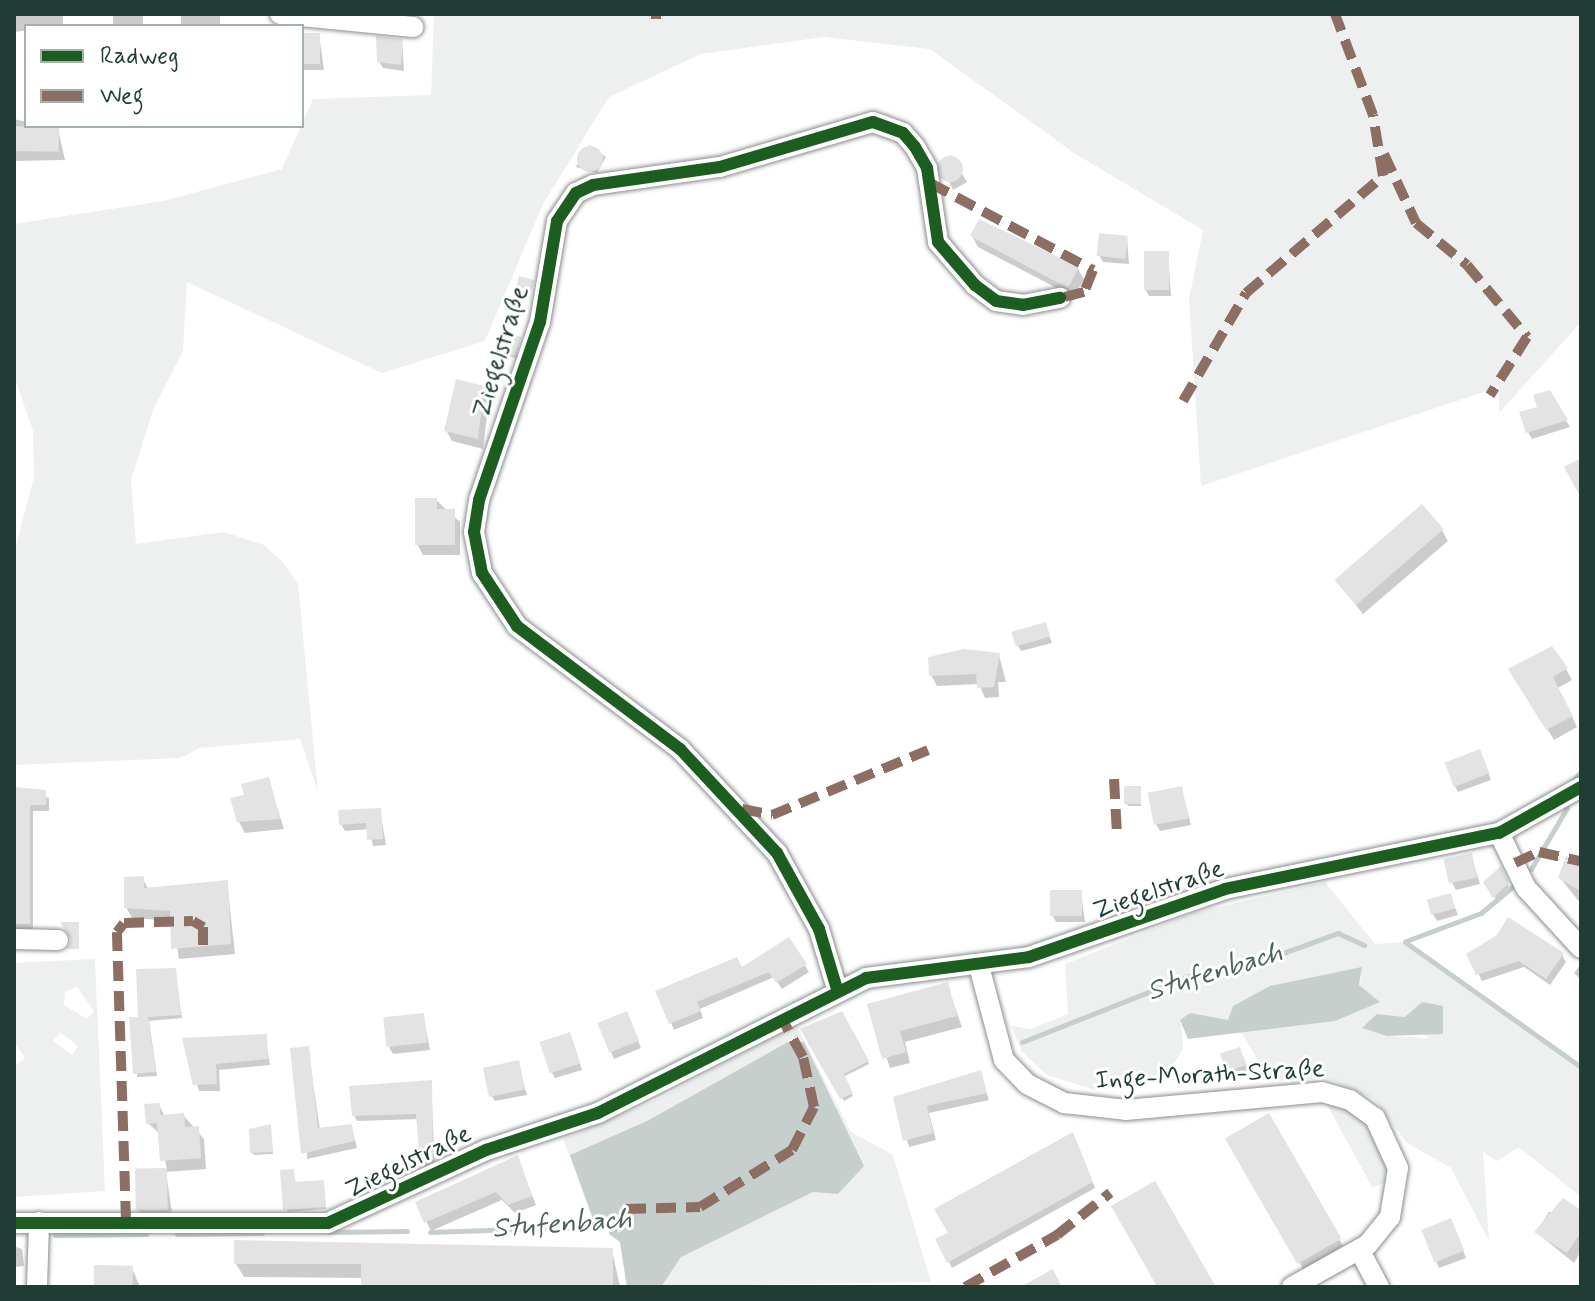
<!DOCTYPE html>
<html>
<head>
<meta charset="utf-8">
<style>
	body { margin:0 }
	#map { position:relative; width:1595px; height:1301px; overflow:hidden; background:#fff; font-family:Mynerve,sans-serif }
	div>[style] { position:absolute }
	.built>* { inset:0; background:#edf0ef }
	.water>* { inset:0; background:#c7cfcd }
	.shadow>* { inset:0; background:#0003; transform-origin:0 0 }
	.stream>* { height:5px; margin:-2.5px; padding:0 2.5px; transform-origin:2.5px; border-radius:2.5px; background:#c7cfcd }
	.building>* { inset:0; background:#e2e3e2; transform-origin:0 0 }
	.round { border-radius:50% }
	.roads { filter:drop-shadow(0 0 2px #898f8d) drop-shadow(0 0 2px #898f8d) }
	.minor>* { height:20px; margin:-10px; padding:0 10px; transform-origin:10px; border-radius:10px; background:#fff }
	.quiet>* { height:10px; margin-top:-5px; transform-origin:0; background:repeating-linear-gradient(90deg,#8d6e63 0 20px,transparent 0 30px) }
	.cycleway>* { height:12px; margin:-6px; padding:0 6px; transform-origin:6px; border-radius:6px; background:#1b5e20 }
	span { translate:-50% -50%; white-space:nowrap; text-align:center; line-height:1.15; -webkit-text-stroke:6px #fff; paint-order:stroke }
	.street-label { font-size:26px; color:#1f3d34 }
	.water-label { font-size:28px; color:#4a625b; font-style:italic }
	.frame { position:absolute; inset:0; border:16px solid #1f3d34; pointer-events:none }
	.legend { position:absolute; left:24px; top:24px; width:280px; height:104px; box-sizing:border-box; background:#fff; border:2px solid #a5b1ae; margin:0; padding:10px 14px; list-style:none; font-size:24px; color:#1f3d34 }
	.legend li { display:flex; align-items:center; gap:16px; height:40px }
	.legend b { width:40px; border:2px solid #a5b1ae }
</style>
</head>
<body>
<div id="map">
	<div class="built">
		<i style="clip-path:polygon(434px 14px,1581px 14px,1581px 322px,1499px 413px,1499px 387px,1201px 486px,1189px 299px,1203px 230px,1074px 153px,930px 49px,824px 37px,701px 54px,609px 97px,543px 204px,485px 341px,382px 373px,187px 282px,183px 351px,153px 410px,131px 480px,136px 544px,224px 532px,264px 545px,283px 562px,298px 584px,318px 792px,300px 739px,200px 748px,180px 758px,14px 765px,14px 553px,34px 477px,33px 431px,14px 376px,14px 224px,163px 201px,282px 169px,313px 99px,431px 95px)"></i>
		<i style="clip-path:polygon(evenodd,1325px 882px,1375px 944px,1405px 942px,1581px 1067px,1581px 1197px,1519px 1147px,1497px 1161px,1483px 1152px,1489px 1241px,1451px 1168px,1407px 1143px,1374px 1099px,1326px 1078px,1270px 1081px,1239px 1028px,1294px 1025px,1380px 1002px,1359px 985px,1362px 975px,1228px 1020px,1181px 1021px,1183px 1048px,1166px 1078px,1146px 1084px,1110px 1082px,1112px 1088px,1095px 1090px,1047px 1075px,1022px 1052px,1011px 1026px,1031px 1029px,1068px 1014px,1065px 964px,1193px 913px,1325px 882px,1377px 1014px,1405px 1017px,1429px 1038px,1387px 1036px,1377px 1014px)"></i>
		<i style="clip-path:polygon(evenodd,95px 959px,105px 1191px,14px 1197px,14px 1067px,25px 1058px,14px 1042px,14px 963px,95px 959px,77px 987px,94px 1011px,87px 1019px,64px 1005px,65px 992px,77px 987px,95px 959px,60px 1032px,78px 1046px,72px 1055px,53px 1041px,60px 1032px)"></i>
		<i style="clip-path:polygon(796px 1024px,851px 1132px,893px 1155px,931px 1282px,627px 1287px,616px 1219px,593px 1219px,563px 1139px,658px 1099px)"></i>
		<i style="clip-path:polygon(1325px 1101px,1353px 1111px,1376px 1132px,1392px 1181px,1372px 1187px)"></i>
	</div>
	<div class="water">
		<i style="clip-path:polygon(1362px 967px,1359px 985px,1380px 1002px,1335px 1021px,1188px 1039px,1180px 1020px,1190px 1013px,1228px 1020px,1233px 1006px,1270px 986px)"></i>
		<i style="clip-path:polygon(1422px 1002px,1443px 1006px,1443px 1034px,1387px 1036px,1362px 1028px,1377px 1014px,1405px 1017px)"></i>
		<i style="clip-path:polygon(788px 1042px,804px 1042px,864px 1166px,838px 1194px,813px 1192px,681px 1257px,661px 1287px,627px 1287px,620px 1242px,609px 1234px,609px 1219px,593px 1219px,570px 1155px,647px 1121px)"></i>
	</div>
	<div class="shadow">
		<i style="clip-path:polygon(14px 14px,63px 14px,63px 26px,14px 32px)"></i>
		<i style="left:113px;top:14px;width:30px;height:12px"></i>
		<i style="left:181px;top:14px;width:39px;height:12px"></i>
		<i style="clip-path:polygon(302px 35px,319px 35px,324px 70px,302px 70px)"></i>
		<i style="clip-path:polygon(402px 41px,404px 71px,383px 68px,379px 62px)"></i>
		<i style="clip-path:polygon(14px 119px,58px 129px,65px 160px,14px 161px)"></i>
		<i style="clip-path:polygon(589px 145px,606px 157px,597px 173px,576px 167px)"></i>
		<i style="clip-path:polygon(951px 155px,967px 182px,953px 190px,940px 161px)"></i>
		<i style="clip-path:polygon(972px 236px,1078px 269px,1084px 279px,1074px 297px,978px 247px)"></i>
		<i style="clip-path:polygon(1127px 238px,1129px 264px,1103px 262px,1099px 255px)"></i>
		<i style="clip-path:polygon(1168px 253px,1171px 296px,1149px 296px,1145px 289px)"></i>
		<i style="clip-path:polygon(520px 339px,516px 358px,502px 354px,501px 351px)"></i>
		<i style="clip-path:polygon(483px 387px,489px 398px,483px 449px,452px 441px,446px 430px)"></i>
		<i style="clip-path:polygon(1549px 392px,1570px 427px,1532px 439px,1528px 432px)"></i>
		<i style="clip-path:polygon(436px 500px,460px 522px,460px 555px,423px 555px,417px 544px)"></i>
		<i style="clip-path:polygon(1442px 530px,1448px 541px,1363px 614px,1336px 580px)"></i>
		<i style="clip-path:polygon(1045px 624px,1052px 643px,1021px 651px,1017px 644px)"></i>
		<i style="clip-path:polygon(999px 655px,1006px 682px,998px 682px,999px 697px,985px 698px,979px 684px,937px 686px,931px 675px)"></i>
		<i style="clip-path:polygon(1566px 669px,1572px 680px,1558px 688px,1577px 727px,1554px 740px,1511px 670px)"></i>
		<i style="clip-path:polygon(1483px 758px,1491px 780px,1458px 792px,1454px 785px)"></i>
		<i style="clip-path:polygon(268px 779px,284px 829px,245px 833px,239px 822px)"></i>
		<i style="clip-path:polygon(1181px 788px,1191px 825px,1160px 831px,1156px 824px)"></i>
		<i style="clip-path:polygon(14px 790px,49px 798px,49px 811px,33px 811px,33px 930px,14px 930px)"></i>
		<i style="clip-path:polygon(1141px 791px,1141px 806px,1128px 806px,1127px 804px)"></i>
		<i style="clip-path:polygon(380px 810px,386px 845px,373px 846px,369px 829px,345px 831px,341px 824px)"></i>
		<i style="clip-path:polygon(1471px 855px,1480px 884px,1456px 890px,1452px 883px)"></i>
		<i style="clip-path:polygon(1581px 861px,1581px 904px,1560px 878px)"></i>
		<i style="clip-path:polygon(1500px 869px,1509px 887px,1496px 899px,1486px 882px)"></i>
		<i style="clip-path:polygon(142px 878px,149px 890px,227px 882px,235px 954px,179px 959px,173px 921px,132px 918px,126px 907px)"></i>
		<i style="clip-path:polygon(1081px 892px,1085px 922px,1056px 922px,1052px 915px)"></i>
		<i style="clip-path:polygon(1450px 895px,1458px 915px,1437px 921px,1433px 914px)"></i>
		<i style="clip-path:polygon(789px 940px,809px 972px,782px 989px,774px 977px,700px 1009px,703px 1018px,674px 1030px,658px 992px,742px 970px)"></i>
		<i style="clip-path:polygon(1469px 955px,1562px 955px,1566px 962px,1550px 985px,1524px 967px,1482px 981px)"></i>
		<i style="clip-path:polygon(1581px 964px,1581px 980px,1574px 973px)"></i>
		<i style="clip-path:polygon(175px 970px,182px 1018px,149px 1021px,157px 1076px,137px 1077px,140px 1019px)"></i>
		<i style="clip-path:polygon(947px 985px,962px 1027px,905px 1042px,910px 1063px,890px 1068px,869px 1006px)"></i>
		<i style="clip-path:polygon(842px 1013px,869px 1064px,843px 1077px,853px 1096px,844px 1101px,803px 1030px)"></i>
		<i style="clip-path:polygon(423px 1015px,430px 1050px,393px 1054px,389px 1047px)"></i>
		<i style="clip-path:polygon(630px 1020px,641px 1048px,614px 1059px,611px 1052px)"></i>
		<i style="clip-path:polygon(265px 1036px,270px 1065px,219px 1070px,220px 1091px,199px 1091px,184px 1040px)"></i>
		<i style="clip-path:polygon(573px 1041px,582px 1070px,555px 1078px,551px 1071px)"></i>
		<i style="clip-path:polygon(308px 1048px,320px 1130px,351px 1126px,357px 1148px,307px 1159px)"></i>
		<i style="clip-path:polygon(1222px 1056px,1243px 1056px,1249px 1072px,1232px 1078px)"></i>
		<i style="clip-path:polygon(518px 1062px,527px 1095px,495px 1101px,491px 1095px)"></i>
		<i style="clip-path:polygon(980px 1073px,989px 1100px,929px 1113px,936px 1140px,909px 1147px,895px 1099px)"></i>
		<i style="clip-path:polygon(431px 1082px,435px 1166px,425px 1167px,419px 1119px,357px 1121px,354px 1115px)"></i>
		<i style="clip-path:polygon(159px 1105px,165px 1117px,183px 1115px,204px 1139px,206px 1169px,166px 1172px,173px 1220px,144px 1220px,138px 1209px,137px 1171px,167px 1170px,160px 1134px,148px 1123px)"></i>
		<i style="left:1268px;top:1116px;width:150px;height:46px;rotate:60deg"></i>
		<i style="clip-path:polygon(270px 1126px,273px 1154px,254px 1155px,252px 1152px)"></i>
		<i style="clip-path:polygon(1075px 1140px,1095px 1188px,952px 1268px,938px 1240px)"></i>
		<i style="clip-path:polygon(517px 1157px,536px 1205px,515px 1213px,502px 1200px,431px 1231px,417px 1203px)"></i>
		<i style="clip-path:polygon(293px 1171px,296px 1184px,323px 1182px,326px 1209px,287px 1212px)"></i>
		<i style="clip-path:polygon(1549px 1212px,1581px 1212px,1581px 1251px,1574px 1263px,1536px 1232px)"></i>
		<i style="clip-path:polygon(1454px 1227px,1466px 1258px,1439px 1268px,1423px 1230px)"></i>
		<i style="clip-path:polygon(14px 1246px,22px 1249px,24px 1266px,14px 1267px)"></i>
		<i style="clip-path:polygon(612px 1250px,620px 1287px,363px 1287px,363px 1278px,244px 1277px,236px 1264px)"></i>
		<i style="clip-path:polygon(132px 1268px,140px 1287px,95px 1287px)"></i>
	</div>
	<div class="stream">
		<i style="left:1573px;top:781px;width:13px;rotate:-51deg"></i>
		<i style="left:1531px;top:869px;width:71px;rotate:-59.5deg"></i>
		<i style="left:1406px;top:941px;width:80px;rotate:-20.5deg"></i>
		<i style="left:1481px;top:913px;width:47px;rotate:-39.8deg"></i>
		<i style="left:1405px;top:942px;width:216px;rotate:35.4deg"></i>
		<i style="left:1022px;top:1042px;width:190px;rotate:-21.6deg"></i>
		<i style="left:1199px;top:972px;width:35px;rotate:-2deg"></i>
		<i style="left:1234px;top:971px;width:111px;rotate:-20.1deg"></i>
		<i style="left:1338px;top:933px;width:29px;rotate:25deg"></i>
		<i style="left:328px;top:1232px;width:79px;rotate:-0.7deg"></i>
		<i style="left:430px;top:1232px;width:183px;rotate:-1.9deg"></i>
		<i style="left:177px;top:1234px;width:85px;rotate:-0.7deg"></i>
		<i style="left:55px;top:1235px;width:91px;rotate:-0.6deg"></i>
	</div>
	<div class="building">
		<i style="left:302px;top:33px;width:18px;height:31px"></i>
		<i style="clip-path:polygon(376px 36px,403px 39px,401px 65px,377px 62px)"></i>
		<i style="left:14px;top:126px;width:45px;height:25px;rotate:1deg"></i>
		<i class="round" style="left:577px;top:146px;width:26px;height:26px"></i>
		<i class="round" style="left:937px;top:156px;width:26px;height:26px"></i>
		<i style="clip-path:polygon(979px 219px,1079px 267px,1068px 288px,970px 236px)"></i>
		<i style="left:1099px;top:233px;width:29px;height:23px;rotate:6deg"></i>
		<i style="left:1144px;top:251px;width:25px;height:39px"></i>
		<i style="left:519px;top:276px;width:16px;height:19px;rotate:15deg"></i>
		<i style="left:505px;top:332px;width:17px;height:20px;rotate:17deg"></i>
		<i style="clip-path:polygon(456px 379px,484px 386px,478px 439px,444px 431px)"></i>
		<i style="clip-path:polygon(1550px 390px,1568px 420px,1526px 433px,1519px 412px,1537px 407px,1533px 395px)"></i>
		<i style="clip-path:polygon(1581px 458px,1581px 498px,1564px 467px)"></i>
		<i style="clip-path:polygon(415px 498px,437px 498px,437px 509px,455px 509px,455px 545px,415px 545px)"></i>
		<i style="left:1422px;top:504px;width:33px;height:116px;rotate:49deg"></i>
		<i style="left:1046px;top:622px;width:15px;height:36px;rotate:74deg"></i>
		<i style="clip-path:polygon(1552px 646px,1568px 668px,1553px 677px,1573px 716px,1546px 730px,1508px 669px)"></i>
		<i style="clip-path:polygon(964px 649px,1000px 653px,994px 687px,977px 688px,976px 674px,929px 676px,928px 657px)"></i>
		<i style="left:1480px;top:749px;width:26px;height:38px;rotate:69deg"></i>
		<i style="clip-path:polygon(269px 777px,280px 819px,237px 822px,230px 798px,244px 795px,241px 784px)"></i>
		<i style="left:1124px;top:786px;width:17px;height:18px"></i>
		<i style="left:1182px;top:786px;width:33px;height:35px;rotate:79deg"></i>
		<i style="clip-path:polygon(14px 787px,46px 790px,46px 805px,30px 805px,30px 924px,14px 924px)"></i>
		<i style="clip-path:polygon(381px 808px,383px 839px,367px 840px,366px 823px,339px 825px,338px 810px)"></i>
		<i style="left:1472px;top:853px;width:25px;height:29px;rotate:78deg"></i>
		<i style="clip-path:polygon(1566px 856px,1581px 861px,1581px 891px,1558px 878px)"></i>
		<i style="clip-path:polygon(1501px 866px,1509px 883px,1493px 898px,1483px 882px)"></i>
		<i style="clip-path:polygon(144px 876px,144px 888px,228px 880px,231px 944px,171px 949px,170px 911px,124px 908px,124px 877px)"></i>
		<i style="left:1050px;top:890px;width:32px;height:26px"></i>
		<i style="left:1451px;top:893px;width:16px;height:25px;rotate:75deg"></i>
		<i style="clip-path:polygon(1508px 917px,1564px 953px,1546px 979px,1519px 961px,1476px 975px,1466px 954px,1497px 935px)"></i>
		<i style="clip-path:polygon(60px 922px,79px 922px,79px 949px,67px 949px,71px 940px)"></i>
		<i style="clip-path:polygon(789px 937px,807px 964px,776px 983px,769px 972px,697px 1002px,701px 1011px,669px 1024px,655px 991px,737px 957px,742px 967px)"></i>
		<i style="clip-path:polygon(176px 968px,181px 1015px,148px 1017px,156px 1072px,133px 1074px,129px 1017px,138px 1017px,136px 969px)"></i>
		<i style="clip-path:polygon(948px 982px,957px 1016px,900px 1031px,906px 1052px,882px 1059px,867px 1004px)"></i>
		<i style="left:627px;top:1011px;width:32px;height:32px;rotate:68deg"></i>
		<i style="clip-path:polygon(842px 1011px,869px 1061px,844px 1074px,853px 1093px,840px 1099px,800px 1029px)"></i>
		<i style="left:424px;top:1013px;width:30px;height:41px;rotate:84deg"></i>
		<i style="left:570px;top:1032px;width:33px;height:32px;rotate:72deg"></i>
		<i style="clip-path:polygon(267px 1034px,268px 1059px,216px 1064px,217px 1084px,193px 1085px,182px 1038px)"></i>
		<i style="clip-path:polygon(309px 1046px,318px 1128px,352px 1124px,354px 1141px,301px 1154px,290px 1048px)"></i>
		<i style="left:1240px;top:1047px;width:19px;height:21px;rotate:72deg"></i>
		<i style="left:519px;top:1060px;width:30px;height:37px;rotate:78deg"></i>
		<i style="clip-path:polygon(981px 1070px,987px 1093px,927px 1106px,933px 1133px,903px 1141px,893px 1097px)"></i>
		<i style="clip-path:polygon(432px 1080px,433px 1160px,420px 1162px,416px 1114px,352px 1116px,349px 1086px)"></i>
		<i style="clip-path:polygon(160px 1103px,160px 1115px,184px 1113px,185px 1127px,199px 1126px,201px 1158px,160px 1161px,157px 1123px,146px 1124px,144px 1104px)"></i>
		<i style="left:1269px;top:1113px;width:145px;height:51px;rotate:60deg"></i>
		<i style="clip-path:polygon(271px 1124px,273px 1152px,250px 1153px,249px 1129px)"></i>
		<i style="clip-path:polygon(1073px 1132px,1093px 1182px,947px 1263px,935px 1239px,948px 1233px,934px 1209px)"></i>
		<i style="clip-path:polygon(518px 1155px,532px 1196px,508px 1205px,496px 1192px,424px 1223px,415px 1202px)"></i>
		<i style="left:167px;top:1168px;width:42px;height:32px;rotate:89deg"></i>
		<i style="clip-path:polygon(294px 1169px,295px 1182px,324px 1180px,326px 1207px,283px 1210px,280px 1170px)"></i>
		<i style="clip-path:polygon(1155px 1181px,1162px 1193px,1216px 1287px,1157px 1287px,1147px 1269px,1111px 1206px)"></i>
		<i style="clip-path:polygon(1563px 1198px,1581px 1210px,1581px 1232px,1567px 1253px,1534px 1232px)"></i>
		<i style="left:1451px;top:1218px;width:35px;height:32px;rotate:68deg"></i>
		<i style="clip-path:polygon(234px 1240px,613px 1248px,613px 1287px,361px 1287px,361px 1264px,234px 1264px)"></i>
		<i style="left:94px;top:1265px;width:39px;height:22px;rotate:1deg"></i>
		<i style="clip-path:polygon(1053px 1269px,1062px 1287px,1020px 1287px)"></i>
	</div>
	<div class="roads">
		<div class="minor">
			<i style="left:280px;top:14px;width:134px;rotate:5.6deg"></i>
			<i style="left:1499px;top:833px;width:61px;rotate:63.9deg"></i>
			<i style="left:1526px;top:888px;width:81px;rotate:47.5deg"></i>
			<i style="left:14px;top:939px;width:44px;rotate:1.3deg"></i>
			<i style="left:979px;top:966px;width:97px;rotate:75.1deg"></i>
			<i style="left:1004px;top:1060px;width:33px;rotate:46deg"></i>
			<i style="left:1027px;top:1084px;width:42px;rotate:27.2deg"></i>
			<i style="left:1064px;top:1103px;width:62px;rotate:6.4deg"></i>
			<i style="left:1126px;top:1110px;width:197px;rotate:-5.2deg"></i>
			<i style="left:1322px;top:1092px;width:29px;rotate:16deg"></i>
			<i style="left:1350px;top:1100px;width:31px;rotate:36deg"></i>
			<i style="left:1375px;top:1118px;width:55px;rotate:65.3deg"></i>
			<i style="left:1398px;top:1168px;width:50px;rotate:99.3deg"></i>
			<i style="left:1390px;top:1217px;width:36px;rotate:129deg"></i>
			<i style="left:1367px;top:1245px;width:86px;rotate:150.8deg"></i>
			<i style="left:837px;top:989px;width:63px;rotate:-106.7deg"></i>
			<i style="left:819px;top:929px;width:87px;rotate:-118.9deg"></i>
			<i style="left:777px;top:853px;width:142px;rotate:-133deg"></i>
			<i style="left:680px;top:749px;width:204px;rotate:-143deg"></i>
			<i style="left:517px;top:626px;width:64px;rotate:-123.4deg"></i>
			<i style="left:482px;top:573px;width:42px;rotate:-101deg"></i>
			<i style="left:474px;top:532px;width:32px;rotate:-81deg"></i>
			<i style="left:479px;top:500px;width:188px;rotate:-71.1deg"></i>
			<i style="left:540px;top:322px;width:102px;rotate:-80.4deg"></i>
			<i style="left:557px;top:221px;width:34px;rotate:-56deg"></i>
			<i style="left:576px;top:193px;width:19px;rotate:-25deg"></i>
			<i style="left:593px;top:185px;width:128px;rotate:-8.1deg"></i>
			<i style="left:720px;top:167px;width:159px;rotate:-16.4deg"></i>
			<i style="left:873px;top:122px;width:32px;rotate:20deg"></i>
			<i style="left:903px;top:133px;width:18px;rotate:49deg"></i>
			<i style="left:915px;top:147px;width:24px;rotate:60deg"></i>
			<i style="left:927px;top:168px;width:75px;rotate:81.5deg"></i>
			<i style="left:938px;top:242px;width:57px;rotate:49.3deg"></i>
			<i style="left:975px;top:285px;width:26px;rotate:37deg"></i>
			<i style="left:996px;top:301px;width:27px;rotate:8deg"></i>
			<i style="left:1023px;top:305px;width:38px;rotate:-11deg"></i>
			<i style="left:14px;top:1223px;width:314px"></i>
			<i style="left:328px;top:1223px;width:174px;rotate:-24.8deg"></i>
			<i style="left:486px;top:1150px;width:118px;rotate:-18.3deg"></i>
			<i style="left:598px;top:1113px;width:300px;rotate:-26.7deg"></i>
			<i style="left:866px;top:978px;width:164px;rotate:-7.3deg"></i>
			<i style="left:1029px;top:957px;width:207px;rotate:-19.1deg"></i>
			<i style="left:1225px;top:889px;width:280px;rotate:-11.6deg"></i>
			<i style="left:1499px;top:833px;width:94px;rotate:-29.3deg"></i>
			<i style="left:1360px;top:1251px;width:41px;rotate:62.2deg"></i>
			<i style="left:37px;top:1287px;width:65px;rotate:-88.2deg"></i>
		</div>
	</div>
	<div class="quiet">
		<i style="left:651px;top:14px;width:10px"></i>
		<i style="left:1384px;top:154px;width:76px;rotate:65.1deg"></i>
		<i style="left:1416px;top:223px;width:66px;rotate:39.5deg"></i>
		<i style="left:1467px;top:265px;width:94px;rotate:50.2deg"></i>
		<i style="left:1527px;top:337px;width:69px;rotate:122.5deg"></i>
		<i style="left:930px;top:183px;width:185px;rotate:28.1deg"></i>
		<i style="left:1093px;top:270px;width:24px;rotate:112deg"></i>
		<i style="left:1084px;top:292px;width:25px;rotate:166deg"></i>
		<i style="left:1183px;top:401px;width:125px;rotate:-59.7deg"></i>
		<i style="left:1246px;top:293px;width:180px;rotate:-40.5deg"></i>
		<i style="left:1383px;top:176px;width:62px;rotate:-99.3deg"></i>
		<i style="left:1373px;top:115px;width:108px;rotate:-110.6deg"></i>
		<i style="left:1114px;top:779px;width:55px;rotate:86.9deg"></i>
		<i style="left:742px;top:809px;width:31px;rotate:11deg"></i>
		<i style="left:772px;top:815px;width:169px;rotate:-22.6deg"></i>
		<i style="left:1515px;top:863px;width:26px;rotate:-25deg"></i>
		<i style="left:1539px;top:852px;width:42px;rotate:12.4deg"></i>
		<i style="left:626px;top:1209px;width:74px;rotate:-1.5deg"></i>
		<i style="left:700px;top:1207px;width:108px;rotate:-31.8deg"></i>
		<i style="left:792px;top:1150px;width:48px;rotate:-62.9deg"></i>
		<i style="left:814px;top:1107px;width:51px;rotate:-102.4deg"></i>
		<i style="left:803px;top:1057px;width:43px;rotate:-118.9deg"></i>
		<i style="left:126px;top:1221px;width:289px;rotate:-91.8deg"></i>
		<i style="left:117px;top:932px;width:11px;rotate:-52deg"></i>
		<i style="left:124px;top:923px;width:69px;rotate:-1.7deg"></i>
		<i style="left:193px;top:921px;width:12px;rotate:31deg"></i>
		<i style="left:203px;top:927px;width:18px;rotate:90deg"></i>
		<i style="left:965px;top:1287px;width:106px;rotate:-29.5deg"></i>
		<i style="left:1057px;top:1235px;width:68px;rotate:-38.4deg"></i>
	</div>
	<div class="cycleway">
		<i style="left:837px;top:989px;width:63px;rotate:-106.7deg"></i>
		<i style="left:819px;top:929px;width:87px;rotate:-118.9deg"></i>
		<i style="left:777px;top:853px;width:142px;rotate:-133deg"></i>
		<i style="left:680px;top:749px;width:204px;rotate:-143deg"></i>
		<i style="left:517px;top:626px;width:64px;rotate:-123.4deg"></i>
		<i style="left:482px;top:573px;width:42px;rotate:-101deg"></i>
		<i style="left:474px;top:532px;width:32px;rotate:-81deg"></i>
		<i style="left:479px;top:500px;width:188px;rotate:-71.1deg"></i>
		<i style="left:540px;top:322px;width:102px;rotate:-80.4deg"></i>
		<i style="left:557px;top:221px;width:34px;rotate:-56deg"></i>
		<i style="left:576px;top:193px;width:19px;rotate:-25deg"></i>
		<i style="left:593px;top:185px;width:128px;rotate:-8.1deg"></i>
		<i style="left:720px;top:167px;width:159px;rotate:-16.4deg"></i>
		<i style="left:873px;top:122px;width:32px;rotate:20deg"></i>
		<i style="left:903px;top:133px;width:18px;rotate:49deg"></i>
		<i style="left:915px;top:147px;width:24px;rotate:60deg"></i>
		<i style="left:927px;top:168px;width:75px;rotate:81.5deg"></i>
		<i style="left:938px;top:242px;width:57px;rotate:49.3deg"></i>
		<i style="left:975px;top:285px;width:26px;rotate:37deg"></i>
		<i style="left:996px;top:301px;width:27px;rotate:8deg"></i>
		<i style="left:1023px;top:305px;width:38px;rotate:-11deg"></i>
		<i style="left:14px;top:1223px;width:314px"></i>
		<i style="left:328px;top:1223px;width:174px;rotate:-24.8deg"></i>
		<i style="left:486px;top:1150px;width:118px;rotate:-18.3deg"></i>
		<i style="left:598px;top:1113px;width:300px;rotate:-26.7deg"></i>
		<i style="left:866px;top:978px;width:164px;rotate:-7.3deg"></i>
		<i style="left:1029px;top:957px;width:207px;rotate:-19.1deg"></i>
		<i style="left:1225px;top:889px;width:280px;rotate:-11.6deg"></i>
		<i style="left:1499px;top:833px;width:94px;rotate:-29.3deg"></i>
	</div>
	<div class="street-label">
		<span style="left:502px;top:352px;rotate:-73deg">Ziegelstraße</span>
		<span style="left:1159px;top:891px;rotate:-19deg">Ziegelstraße</span>
		<span style="left:1210px;top:1076px;rotate:-3deg">Inge-Morath-Straße</span>
		<span style="left:409px;top:1163px;rotate:-26deg">Ziegelstraße</span>
	</div>
	<div class="water-label">
		<span style="left:1215px;top:973px;rotate:-17deg">Stufenbach</span>
		<span style="left:562px;top:1225px;rotate:-4deg">Stufenbach</span>
	</div>
	<div class="frame"></div>
	<ul class="legend">
	<li><b style="height:10px;background:#1b5e20"></b>Radweg</li>
	<li><b style="height:10px;background:#8d6e63"></b>Weg</li>
	</ul>
</div>
</body>
</html>
